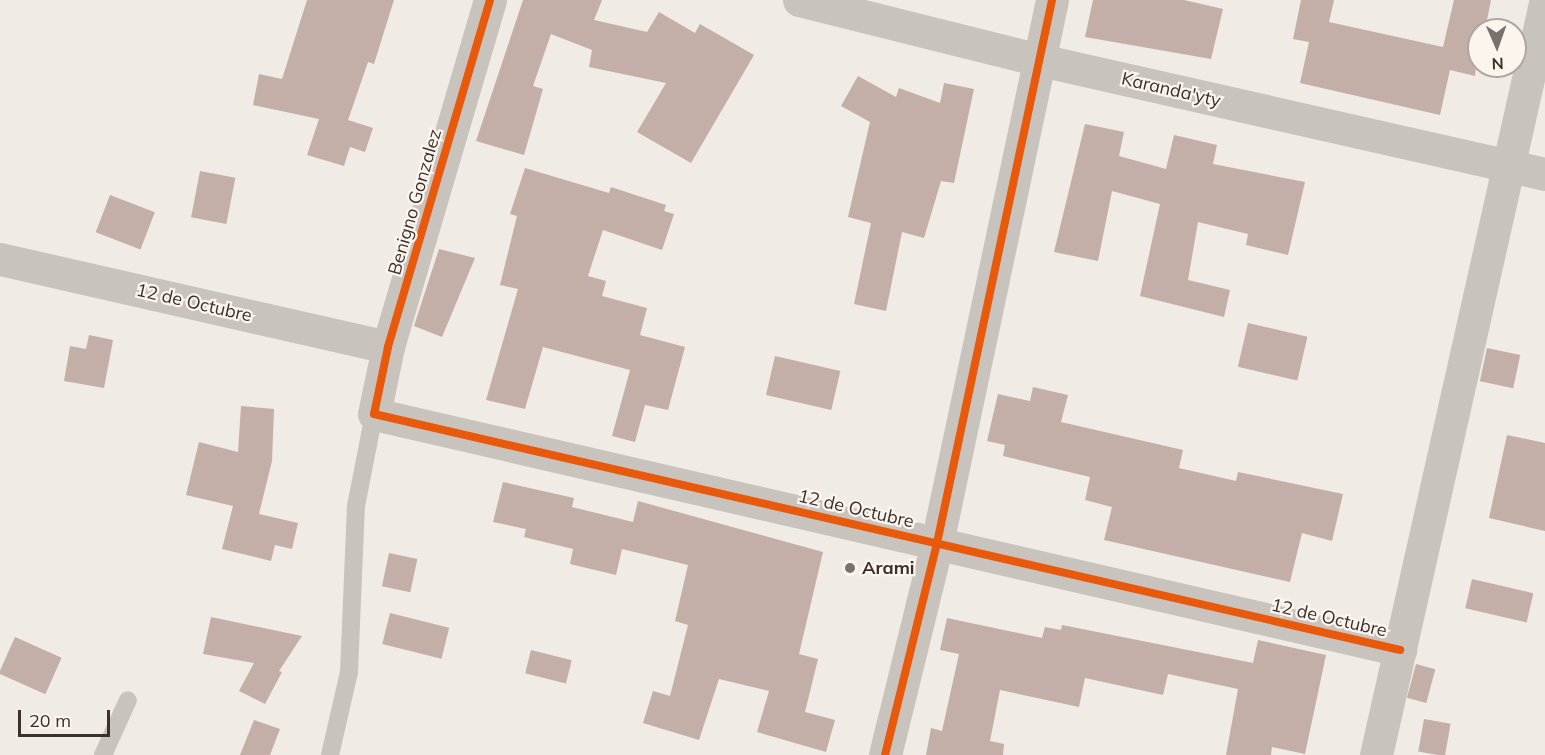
<!DOCTYPE html>
<html>
<head>
<meta charset="utf-8">
<style>
	body { margin:0 }
	#map { position:relative; width:1545px; height:755px; overflow:hidden; background:#f0ebe5; font-family:Mulish,sans-serif }
	div>[style] { position:absolute }
	.building>* { inset:0; background:#c3afa7; transform-origin:0 0 }
	.service>* { height:18px; margin:-9px; padding:0 9px; transform-origin:9px; border-radius:9px; background:#c9c3be }
	.minor>* { height:33px; margin:-16.5px; padding:0 16.5px; transform-origin:16.5px; border-radius:16.5px; background:#c9c3be }
	.cycleway>* { height:8px; margin:-4px; padding:0 4px; transform-origin:4px; border-radius:4px; background:#e8590c }
	.dots>* { width:16px; height:16px; translate:-50% -50%; box-sizing:border-box; border:3px solid #fbf5ee; border-radius:50% }
	span { translate:-50% -50%; white-space:nowrap; text-align:center; line-height:1.15; -webkit-text-stroke:4.5px #fbf5ee; paint-order:stroke }
	.street-label { font-size:18px; color:#3b302b }
	.poi-label { font-size:18px; color:#3b302b; font-weight:700 }
	.left { translate:0 -50%; text-align:left }
	.north { position:absolute; left:1467px; top:18px; width:60px; height:60px; box-sizing:border-box; background:#fbf5ee; border:2px solid #aea6a0; border-radius:50%; rotate:178deg; font-size:16px; font-weight:700; line-height:24px; text-align:center; color:#3b302b }
	.north::after { content:''; display:block; margin:auto; width:21px; height:27px; background:#7a716c; clip-path:polygon(50% 0,100% 100%,50% 72%,0 100%) }
	.scale { position:absolute; left:18px; top:710px; width:92px; height:27px; box-sizing:border-box; border:3px solid #3b302b; border-top:0; padding-left:8px; font-size:18px; line-height:21px; white-space:nowrap; color:#3b302b; -webkit-text-stroke:4px #fbf5ee; paint-order:stroke }
</style>
</head>
<body>
<div id="map">
	<div class="building">
		<i style="clip-path:polygon(307px 0,394px 0,374px 64px,368px 62px,348px 120px,373px 128px,365px 152px,350px 147px,344px 166px,307px 155px,319px 119px,253px 105px,259px 74px,282px 79px)"></i>
		<i style="clip-path:polygon(523px 0,602px 0,594px 20px,647px 32px,659px 12px,695px 33px,700px 24px,754px 55px,691px 163px,637px 132px,666px 83px,589px 67px,592px 50px,551px 34px,533px 86px,543px 89px,524px 155px,476px 141px)"></i>
		<i style="clip-path:polygon(1093px 0,1184px 0,1223px 9px,1211px 59px,1085px 37px)"></i>
		<i style="clip-path:polygon(1301px 0,1334px 0,1329px 22px,1443px 47px,1454px 0,1491px 0,1485px 30px,1479px 30px,1475px 76px,1450px 70px,1440px 115px,1300px 83px,1309px 42px,1293px 39px)"></i>
		<i style="clip-path:polygon(858px 76px,896px 97px,899px 88px,940px 103px,944px 83px,974px 89px,954px 183px,941px 181px,924px 238px,902px 232px,886px 311px,854px 304px,871px 223px,848px 217px,870px 122px,841px 106px)"></i>
		<i style="clip-path:polygon(1085px 124px,1124px 132px,1119px 156px,1166px 169px,1174px 135px,1217px 145px,1213px 164px,1305px 182px,1288px 255px,1246px 245px,1248px 234px,1198px 222px,1188px 280px,1230px 290px,1224px 317px,1140px 296px,1160px 204px,1112px 191px,1098px 261px,1054px 252px)"></i>
		<i style="clip-path:polygon(525px 168px,609px 193px,611px 187px,666px 205px,664px 211px,674px 214px,662px 250px,603px 230px,588px 276px,606px 281px,602px 296px,647px 308px,640px 335px,685px 347px,668px 410px,645px 405px,635px 442px,612px 436px,630px 370px,543px 347px,525px 409px,486px 400px,518px 289px,500px 285px,517px 216px,510px 214px)"></i>
		<i style="left:200px;top:171px;width:36px;height:47px;rotate:11deg"></i>
		<i style="left:110px;top:195px;width:48px;height:40px;rotate:21deg"></i>
		<i style="clip-path:polygon(439px 249px,475px 258px,442px 337px,414px 326px)"></i>
		<i style="left:1248px;top:323px;width:61px;height:45px;rotate:13deg"></i>
		<i style="clip-path:polygon(89px 335px,113px 340px,104px 388px,64px 381px,70px 346px,86px 349px)"></i>
		<i style="left:1487px;top:348px;width:34px;height:34px;rotate:12deg"></i>
		<i style="left:775px;top:356px;width:67px;height:40px;rotate:13deg"></i>
		<i style="clip-path:polygon(1033px 387px,1068px 395px,1061px 422px,1183px 450px,1179px 468px,1236px 481px,1238px 472px,1343px 494px,1332px 541px,1302px 533px,1290px 582px,1104px 540px,1112px 507px,1085px 500px,1090px 477px,1003px 456px,1005px 445px,987px 441px,998px 394px,1030px 401px)"></i>
		<i style="clip-path:polygon(241px 406px,274px 409px,272px 461px,259px 514px,298px 523px,292px 549px,275px 545px,271px 561px,222px 549px,233px 506px,186px 495px,199px 442px,238px 452px)"></i>
		<i style="clip-path:polygon(1507px 435px,1545px 443px,1545px 531px,1489px 518px)"></i>
		<i style="clip-path:polygon(503px 482px,574px 498px,572px 507px,633px 522px,638px 501px,823px 552px,799px 654px,818px 659px,805px 712px,835px 720px,826px 752px,757px 732px,769px 691px,719px 679px,699px 740px,643px 723px,653px 691px,670px 696px,688px 625px,675px 621px,688px 565px,622px 549px,616px 575px,570px 564px,573px 549px,524px 537px,526px 529px,493px 522px)"></i>
		<i style="left:389px;top:553px;width:29px;height:34px;rotate:12deg"></i>
		<i style="left:1472px;top:579px;width:63px;height:30px;rotate:13deg"></i>
		<i style="left:390px;top:613px;width:61px;height:32px;rotate:14deg"></i>
		<i style="clip-path:polygon(211px 617px,302px 636px,279px 671px,282px 672px,265px 704px,239px 691px,254px 663px,203px 654px)"></i>
		<i style="clip-path:polygon(947px 618px,1042px 638px,1045px 627px,1061px 630px,1062px 625px,1253px 663px,1258px 640px,1326px 655px,1305px 754px,1272px 747px,1271px 755px,1226px 755px,1238px 689px,1168px 674px,1163px 695px,1085px 678px,1079px 707px,1000px 690px,990px 741px,1004px 744px,1003px 755px,926px 755px,931px 728px,942px 731px,959px 654px,940px 650px)"></i>
		<i style="left:15px;top:637px;width:51px;height:40px;rotate:24deg"></i>
		<i style="left:531px;top:650px;width:42px;height:24px;rotate:14deg"></i>
		<i style="left:1416px;top:664px;width:20px;height:35px;rotate:15deg"></i>
		<i style="left:1424px;top:719px;width:27px;height:33px;rotate:10deg"></i>
		<i style="clip-path:polygon(254px 720px,280px 729px,270px 755px,240px 755px)"></i>
	</div>
	<div class="service">
		<i style="left:103px;top:755px;width:60px;rotate:-65.6deg"></i>
		<i style="left:330px;top:755px;width:85px;rotate:-77.1deg"></i>
		<i style="left:349px;top:672px;width:166px;rotate:-87.6deg"></i>
		<i style="left:356px;top:506px;width:94px;rotate:-78.9deg"></i>
	</div>
	<div class="minor">
		<i style="left:490px;top:0;width:362px;rotate:106.4deg"></i>
		<i style="left:388px;top:347px;width:68px;rotate:101.8deg"></i>
		<i style="left:374px;top:414px;width:1053px;rotate:12.95deg"></i>
		<i style="left:799px;top:0;width:248px;rotate:14deg"></i>
		<i style="left:1040px;top:60px;width:518px;rotate:12.72deg"></i>
		<i style="left:0;top:259px;width:398px;rotate:12.8deg"></i>
		<i style="left:885px;top:755px;width:218px;rotate:-76.2deg"></i>
		<i style="left:937px;top:543px;width:555px;rotate:-78.04deg"></i>
		<i style="left:1376px;top:755px;width:771px;rotate:-77.33deg"></i>
	</div>
	<div class="cycleway">
		<i style="left:490px;top:0;width:362px;rotate:106.4deg"></i>
		<i style="left:388px;top:347px;width:68px;rotate:101.8deg"></i>
		<i style="left:374px;top:414px;width:1053px;rotate:12.95deg"></i>
		<i style="left:885px;top:755px;width:218px;rotate:-76.2deg"></i>
		<i style="left:937px;top:543px;width:555px;rotate:-78.04deg"></i>
	</div>
	<div class="dots">
		<i style="left:850px;top:568px;background:#7a716c"></i>
	</div>
	<div class="street-label">
		<span style="left:1171px;top:90px;rotate:13deg">Karanda'yty</span>
		<span style="left:415px;top:202px;rotate:-74deg">Benigno Gonzalez</span>
		<span style="left:194px;top:303px;rotate:13deg">12 de Octubre</span>
		<span style="left:856px;top:509px;rotate:13deg">12 de Octubre</span>
		<span style="left:1329px;top:618px;rotate:13deg">12 de Octubre</span>
	</div>
	<div class="poi-label">
		<span class="left" style="left:862px;top:568px">Arami</span>
	</div>
	<div class="north">N</div>
	<div class="scale">20 m</div>
</div>
</body>
</html>
